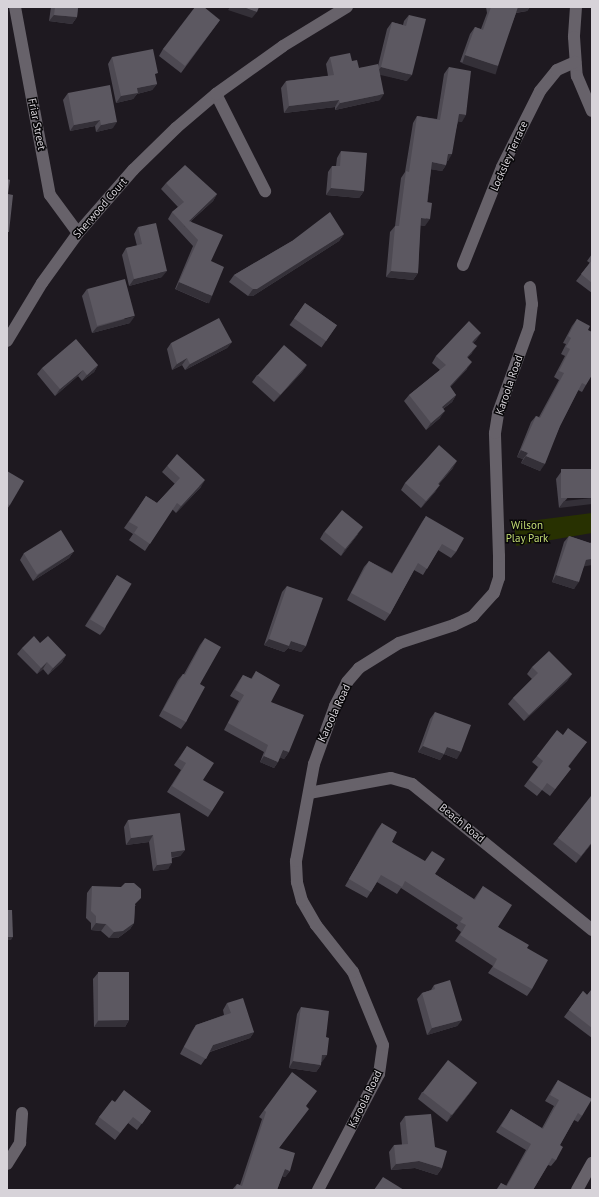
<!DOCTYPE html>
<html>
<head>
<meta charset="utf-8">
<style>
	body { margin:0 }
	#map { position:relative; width:599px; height:1197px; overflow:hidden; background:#1e1920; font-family:"PT Sans",sans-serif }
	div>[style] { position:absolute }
	.green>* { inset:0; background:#283101 }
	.minor>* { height:12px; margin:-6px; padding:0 6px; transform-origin:6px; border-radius:6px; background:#67626a }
	.wall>* { inset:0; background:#4d4952; transform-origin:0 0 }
	.shaded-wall>* { inset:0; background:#343038; transform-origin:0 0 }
	.building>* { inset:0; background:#5c5861; transform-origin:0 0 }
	span { translate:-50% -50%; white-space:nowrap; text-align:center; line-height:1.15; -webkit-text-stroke:3px #070608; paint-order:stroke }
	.street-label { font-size:11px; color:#d7d3d9 }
	.park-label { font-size:11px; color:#c3dc73 }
	.frame { position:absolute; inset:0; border:8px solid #d7d3d9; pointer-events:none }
</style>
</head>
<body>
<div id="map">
	<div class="green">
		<i style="clip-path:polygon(592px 513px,592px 533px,516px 546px,514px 523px)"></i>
	</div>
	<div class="minor">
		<i style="left:15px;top:7px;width:191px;rotate:79.5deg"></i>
		<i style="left:50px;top:195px;width:47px;rotate:53.6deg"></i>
		<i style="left:576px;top:7px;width:30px;rotate:94deg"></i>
		<i style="left:574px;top:37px;width:39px;rotate:86deg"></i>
		<i style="left:577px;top:76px;width:38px;rotate:67deg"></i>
		<i style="left:216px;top:94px;width:109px;rotate:63.2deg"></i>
		<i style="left:463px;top:265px;width:105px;rotate:-68.3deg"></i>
		<i style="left:502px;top:167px;width:85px;rotate:-63.4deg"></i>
		<i style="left:540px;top:91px;width:27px;rotate:-51deg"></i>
		<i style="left:557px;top:70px;width:20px;rotate:-24deg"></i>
		<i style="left:7px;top:341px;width:68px;rotate:-58.9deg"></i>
		<i style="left:42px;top:283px;width:62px;rotate:-54.2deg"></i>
		<i style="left:78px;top:233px;width:84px;rotate:-48.9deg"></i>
		<i style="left:133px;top:170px;width:60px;rotate:-44.3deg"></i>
		<i style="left:176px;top:128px;width:52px;rotate:-40.4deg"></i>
		<i style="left:216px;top:94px;width:82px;rotate:-35.6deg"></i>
		<i style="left:283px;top:46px;width:75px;rotate:-31.4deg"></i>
		<i style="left:309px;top:793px;width:83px;rotate:-10.4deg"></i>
		<i style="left:391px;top:778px;width:22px;rotate:16deg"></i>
		<i style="left:412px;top:784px;width:232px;rotate:39deg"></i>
		<i style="left:7px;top:1164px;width:25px;rotate:-58deg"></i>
		<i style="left:20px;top:1143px;width:30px;rotate:-86deg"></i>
		<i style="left:318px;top:1190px;width:131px;rotate:-62.3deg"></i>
		<i style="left:379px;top:1074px;width:29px;rotate:-82deg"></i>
		<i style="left:383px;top:1045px;width:79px;rotate:-112.3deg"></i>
		<i style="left:353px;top:972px;width:60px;rotate:-128.2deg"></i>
		<i style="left:316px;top:925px;width:28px;rotate:-120deg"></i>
		<i style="left:302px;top:901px;width:20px;rotate:-105deg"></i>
		<i style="left:297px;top:882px;width:21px;rotate:-93deg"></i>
		<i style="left:296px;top:861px;width:99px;rotate:-79.5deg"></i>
		<i style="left:314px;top:764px;width:62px;rotate:-70.1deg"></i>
		<i style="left:335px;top:706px;width:27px;rotate:-63deg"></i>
		<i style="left:347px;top:682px;width:18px;rotate:-49deg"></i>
		<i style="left:359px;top:668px;width:47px;rotate:-32deg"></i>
		<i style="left:399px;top:643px;width:58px;rotate:-18.1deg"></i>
		<i style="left:454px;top:625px;width:21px;rotate:-25deg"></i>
		<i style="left:473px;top:616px;width:31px;rotate:-48deg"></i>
		<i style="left:494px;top:593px;width:16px;rotate:-72deg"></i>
		<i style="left:499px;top:578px;width:22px;rotate:-90deg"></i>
		<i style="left:499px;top:556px;width:123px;rotate:-91.9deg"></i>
		<i style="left:495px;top:433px;width:20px;rotate:-81deg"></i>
		<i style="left:498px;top:413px;width:90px;rotate:-70deg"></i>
		<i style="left:529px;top:328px;width:24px;rotate:-83deg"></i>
		<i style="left:532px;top:304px;width:17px;rotate:-97deg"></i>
		<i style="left:577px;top:1190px;width:31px;rotate:-61deg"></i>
	</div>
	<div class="wall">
		<i style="clip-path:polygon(51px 7px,78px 7px,77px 17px,72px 24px,49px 21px)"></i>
		<i style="clip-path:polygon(486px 7px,530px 7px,527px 11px,516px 13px,493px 73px,460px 62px,470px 34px,475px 27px,481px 29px,487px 13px)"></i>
		<i style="clip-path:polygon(409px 15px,407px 81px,380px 74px,380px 100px,335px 110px,335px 107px,284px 113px,281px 88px,286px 81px,328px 76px,326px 64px,330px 57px,352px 61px,359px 68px,378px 66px,387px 29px,392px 22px,403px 25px,404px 21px)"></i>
		<i style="clip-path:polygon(220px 20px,181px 73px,159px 56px,163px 49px)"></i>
		<i style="clip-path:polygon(112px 57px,155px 77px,157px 84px,152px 90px,137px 94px,133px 99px,116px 103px,108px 64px)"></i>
		<i style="clip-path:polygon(449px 67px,462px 122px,458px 121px,448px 161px,447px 161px,446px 165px,442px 171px,431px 169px,425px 226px,420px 225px,418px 273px,413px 280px,386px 277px,390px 232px,395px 226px,401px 178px,405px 172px,413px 123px,417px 116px,437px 119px,444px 74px)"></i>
		<i style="clip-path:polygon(68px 93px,113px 128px,96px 132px,95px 126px,70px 131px,63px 100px)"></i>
		<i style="clip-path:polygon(341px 151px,364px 191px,359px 198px,326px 195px,328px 172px,332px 166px,336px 166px,337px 158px)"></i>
		<i style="clip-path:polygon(166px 183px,217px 194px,213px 201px,191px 221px,211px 261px,207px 303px,175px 289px,193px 246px,168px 219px,172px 212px,178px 207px,161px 189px)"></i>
		<i style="clip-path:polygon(138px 227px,162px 277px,129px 286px,122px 255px,126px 248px,137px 246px,134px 234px)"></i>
		<i style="clip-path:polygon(344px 234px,339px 241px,253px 296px,248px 296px,229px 282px,234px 275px,292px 241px)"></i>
		<i style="clip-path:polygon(592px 254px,592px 293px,576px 281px,590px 263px,587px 261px)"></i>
		<i style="clip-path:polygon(87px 289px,130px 323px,92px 333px,82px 296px)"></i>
		<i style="left:305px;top:303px;width:39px;height:27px;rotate:35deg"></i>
		<i style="clip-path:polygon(577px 319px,588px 330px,586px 385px,582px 392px,578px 390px,560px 426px,540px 471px,521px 463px,523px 459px,517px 457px,531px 422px,536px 416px,539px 417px,559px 380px,554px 377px,565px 356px,561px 354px,566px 344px,563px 343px,572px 326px)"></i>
		<i style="clip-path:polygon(477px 339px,473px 343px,472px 353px,467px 358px,467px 369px,450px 387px,456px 395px,452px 402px,443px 409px,440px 418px,426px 430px,404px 401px,409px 395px,440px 370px,432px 363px,436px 356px)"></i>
		<i style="clip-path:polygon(232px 342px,227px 348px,185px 370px,182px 365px,172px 370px,167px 349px,171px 343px)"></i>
		<i style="clip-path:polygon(98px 365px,94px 372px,82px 381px,78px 376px,55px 396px,37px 374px,42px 368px)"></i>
		<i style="clip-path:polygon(307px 365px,302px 372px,274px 402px,252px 382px,257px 375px)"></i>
		<i style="clip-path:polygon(167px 466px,201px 487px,176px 513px,172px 509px,145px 551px,129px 540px,133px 534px,124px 528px,146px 496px,157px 503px,175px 484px,162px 472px)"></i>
		<i style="clip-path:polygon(453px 468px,439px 484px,435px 492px,421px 508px,401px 490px,405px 483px)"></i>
		<i style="clip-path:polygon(592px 469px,559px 508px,556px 479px,561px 472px)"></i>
		<i style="clip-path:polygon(7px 471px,10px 505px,7px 509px)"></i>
		<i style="clip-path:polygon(426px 516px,456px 552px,451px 558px,438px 550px,423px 575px,414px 570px,390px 614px,385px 621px,347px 600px,364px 567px,369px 561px,392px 573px,422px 522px)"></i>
		<i style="clip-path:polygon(324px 532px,358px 534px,341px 556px,320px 539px)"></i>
		<i style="clip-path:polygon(569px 536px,590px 543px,584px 566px,574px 589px,552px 582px,564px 542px)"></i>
		<i style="clip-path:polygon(74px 551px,69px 558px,33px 581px,20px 560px,24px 553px)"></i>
		<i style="clip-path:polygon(117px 575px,105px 629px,100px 635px,85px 626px)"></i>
		<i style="clip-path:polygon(287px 586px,306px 646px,301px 652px,288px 648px,284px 652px,264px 645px,282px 592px)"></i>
		<i style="clip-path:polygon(205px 638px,200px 684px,186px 722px,181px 729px,159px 716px,178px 680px,183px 674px,184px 674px,200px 645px)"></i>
		<i style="clip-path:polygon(40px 643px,66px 655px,62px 662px,48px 675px,43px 669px,37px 674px,17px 654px,22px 648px)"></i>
		<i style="clip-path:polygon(532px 667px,572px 674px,567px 681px,524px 721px,508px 704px,513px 698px,532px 679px,527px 674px)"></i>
		<i style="clip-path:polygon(256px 671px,271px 702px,289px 752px,284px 759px,280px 757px,278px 762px,274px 768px,260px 762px,264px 752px,224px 730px,239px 701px,230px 696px,239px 681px,243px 675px,251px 679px)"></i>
		<i style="clip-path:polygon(435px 712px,457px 759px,444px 754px,440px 760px,418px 752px,430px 719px)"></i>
		<i style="clip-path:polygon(563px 735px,587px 742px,568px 767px,566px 775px,550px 796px,542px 790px,537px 796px,524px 786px,538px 767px,532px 762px,537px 756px)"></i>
		<i style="clip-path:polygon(187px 746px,212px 811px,208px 817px,167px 792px,181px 770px,174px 765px)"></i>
		<i style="clip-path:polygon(592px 797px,592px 843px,576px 863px,553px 844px,558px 838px)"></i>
		<i style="clip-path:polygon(128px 820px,185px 850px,180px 856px,172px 858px,168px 869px,153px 871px,149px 842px,126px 845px,124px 827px)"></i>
		<i style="clip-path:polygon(382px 823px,392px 842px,435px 874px,474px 899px,483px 886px,498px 927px,527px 948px,532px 989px,527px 996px,488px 973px,493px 966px,455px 941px,461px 932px,456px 928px,458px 925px,401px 888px,397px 894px,377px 882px,367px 898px,345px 886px,377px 830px)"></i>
		<i style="clip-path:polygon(92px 886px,136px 905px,135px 906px,134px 923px,130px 929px,118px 938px,109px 938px,101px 931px,91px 930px,91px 923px,86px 918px,87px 893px)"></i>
		<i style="clip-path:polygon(98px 973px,129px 1020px,125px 1027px,94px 1027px,93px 979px)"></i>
		<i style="clip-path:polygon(434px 985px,462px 1020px,457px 1026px,427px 1035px,417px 999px,422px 993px,431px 990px)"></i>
		<i style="clip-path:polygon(592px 990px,592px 1038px,564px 1017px,583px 991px,587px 995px)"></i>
		<i style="clip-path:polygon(227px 1003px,254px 1032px,250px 1038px,210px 1052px,201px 1065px,180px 1054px,192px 1031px,196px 1025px,224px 1015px,223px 1010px)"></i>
		<i style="clip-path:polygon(301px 1007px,322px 1062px,321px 1062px,321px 1065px,316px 1072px,289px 1068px,297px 1014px)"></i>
		<i style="clip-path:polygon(558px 1080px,582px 1116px,578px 1122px,574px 1120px,560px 1145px,556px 1160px,551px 1166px,548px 1165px,533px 1190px,496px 1190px,501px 1183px,506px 1186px,526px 1150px,496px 1132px,511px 1109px,542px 1128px,554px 1106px,545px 1101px,554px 1086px)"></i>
		<i style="clip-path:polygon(472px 1090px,447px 1122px,418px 1099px,422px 1092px)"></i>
		<i style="clip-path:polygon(115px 1102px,151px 1111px,137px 1130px,128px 1123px,115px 1140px,95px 1124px,99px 1117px)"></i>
		<i style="clip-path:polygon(306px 1107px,279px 1148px,290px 1171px,285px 1177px,282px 1176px,277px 1190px,232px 1190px,237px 1184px,240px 1185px,262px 1119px,259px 1117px,264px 1110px)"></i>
		<i style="clip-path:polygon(405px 1116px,435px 1147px,442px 1168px,437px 1175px,415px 1168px,391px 1170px,389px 1152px,394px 1145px,402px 1145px,400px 1123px)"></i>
	</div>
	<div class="shaded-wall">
		<i style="clip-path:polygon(230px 7px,243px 7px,257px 12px,252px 18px,228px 10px)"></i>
		<i style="clip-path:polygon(518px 7px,530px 7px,527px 11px,514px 13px)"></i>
		<i style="clip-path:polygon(54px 15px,77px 17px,72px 24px,49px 21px)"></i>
		<i style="left:465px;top:55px;width:35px;height:9px;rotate:18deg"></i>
		<i style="clip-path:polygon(381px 67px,412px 75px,407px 81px,376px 74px)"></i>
		<i style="clip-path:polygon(157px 84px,152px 90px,137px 94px,133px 99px,116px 103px,121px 96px,137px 88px)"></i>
		<i style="clip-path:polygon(384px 94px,380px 100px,335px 110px,340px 103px)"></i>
		<i style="clip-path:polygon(339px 100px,335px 107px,284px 113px,289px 106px)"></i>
		<i style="clip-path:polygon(459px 114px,466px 115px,462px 122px,454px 121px)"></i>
		<i style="clip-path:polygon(100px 120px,95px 126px,70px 131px,74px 125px)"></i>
		<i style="clip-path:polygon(117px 122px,113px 128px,96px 132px,101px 125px)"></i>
		<i style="clip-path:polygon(448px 154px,452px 154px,448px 161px,443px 160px)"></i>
		<i style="clip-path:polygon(432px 162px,446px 165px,442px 171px,428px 169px)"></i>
		<i style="clip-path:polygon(331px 188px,364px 191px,359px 198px,326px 195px)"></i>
		<i style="clip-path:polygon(217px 194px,213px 201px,184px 227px,189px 221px)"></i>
		<i style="clip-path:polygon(421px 218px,430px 219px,425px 226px,416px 225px)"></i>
		<i style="clip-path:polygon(344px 234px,339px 241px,253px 296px,248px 296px,253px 289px)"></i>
		<i style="clip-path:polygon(167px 271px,162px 277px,129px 286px,134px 279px)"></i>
		<i style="clip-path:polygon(391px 271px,418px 273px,413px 280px,386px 277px)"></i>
		<i style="left:179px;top:282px;width:36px;height:8px;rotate:23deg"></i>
		<i style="clip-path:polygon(135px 316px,130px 323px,92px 333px,97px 327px)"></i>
		<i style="clip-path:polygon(481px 333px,477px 339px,468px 349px,472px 342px)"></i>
		<i style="clip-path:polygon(232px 342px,227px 348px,185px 370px,190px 364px)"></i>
		<i style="clip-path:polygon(477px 346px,472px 353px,462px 364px,467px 357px)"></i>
		<i style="clip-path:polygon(187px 358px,182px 365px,172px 370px,177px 364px)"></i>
		<i style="clip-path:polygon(472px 362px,467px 369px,445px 393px,450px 386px)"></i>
		<i style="clip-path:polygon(98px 365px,94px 372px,82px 381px,87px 375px)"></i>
		<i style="clip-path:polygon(307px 365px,302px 372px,274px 402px,279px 396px)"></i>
		<i style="clip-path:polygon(83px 370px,78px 376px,55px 396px,60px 389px)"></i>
		<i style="clip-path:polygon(456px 395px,452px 402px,437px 413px,442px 407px)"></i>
		<i style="clip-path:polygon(445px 411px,440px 418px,426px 430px,431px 423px)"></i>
		<i style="clip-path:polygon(521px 450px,528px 453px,523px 459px,517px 457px)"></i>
		<i style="clip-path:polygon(526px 456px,545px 464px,540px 471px,521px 463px)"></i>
		<i style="clip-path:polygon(457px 461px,453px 468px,433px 490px,438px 484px)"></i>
		<i style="clip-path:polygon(205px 480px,201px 487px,176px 513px,181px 506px)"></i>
		<i style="clip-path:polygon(440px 485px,435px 492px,421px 508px,426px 501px)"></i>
		<i style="clip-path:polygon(592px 498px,592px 504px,559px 508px,564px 501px)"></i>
		<i style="clip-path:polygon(363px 527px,358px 534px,341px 556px,345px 549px)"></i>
		<i style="clip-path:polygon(74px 551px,69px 558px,33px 581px,38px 575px)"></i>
		<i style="clip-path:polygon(592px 559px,592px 565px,581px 567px,586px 560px)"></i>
		<i style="clip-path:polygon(556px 575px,579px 582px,574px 589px,552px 582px)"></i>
		<i style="clip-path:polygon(269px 639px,291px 641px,306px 646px,301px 652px,288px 648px,284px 652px,264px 645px)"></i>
		<i style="clip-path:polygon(66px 655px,62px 662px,48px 675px,53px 668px)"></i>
		<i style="clip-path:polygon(47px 662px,43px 669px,37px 674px,41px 668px)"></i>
		<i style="clip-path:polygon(572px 674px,567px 681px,524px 721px,529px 715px)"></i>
		<i style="clip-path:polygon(423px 746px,447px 747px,461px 752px,457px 759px,444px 754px,440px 760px,418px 752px)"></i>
		<i style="clip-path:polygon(283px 750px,289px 752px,284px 759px,278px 757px)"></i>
		<i style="clip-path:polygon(264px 756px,278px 762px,274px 768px,260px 762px)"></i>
		<i style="clip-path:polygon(153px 835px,149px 842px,126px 845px,131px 838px)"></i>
		<i style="clip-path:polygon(592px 842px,592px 843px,576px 863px,581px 856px)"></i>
		<i style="clip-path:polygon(185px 850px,180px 856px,166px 858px,171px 852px)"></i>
		<i style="clip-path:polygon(172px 863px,168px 869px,153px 871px,157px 865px)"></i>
		<i style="clip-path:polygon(96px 923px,106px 924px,101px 931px,91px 930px)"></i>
		<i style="clip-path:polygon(134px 923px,130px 929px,118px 938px,109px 938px,114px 932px)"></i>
		<i style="clip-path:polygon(7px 937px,13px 937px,11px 940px,7px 940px)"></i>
		<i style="clip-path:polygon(129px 1020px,125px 1027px,94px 1027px,98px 1021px)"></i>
		<i style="clip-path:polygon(462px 1020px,457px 1026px,427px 1035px,432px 1028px)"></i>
		<i style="clip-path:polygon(254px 1032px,250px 1038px,209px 1052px,213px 1045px)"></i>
		<i style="clip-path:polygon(322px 1055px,327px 1055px,322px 1062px,318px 1061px)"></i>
		<i style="clip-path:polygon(293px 1061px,321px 1065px,316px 1072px,289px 1068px)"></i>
		<i style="clip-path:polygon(477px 1083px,472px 1090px,447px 1122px,451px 1115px)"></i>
		<i style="clip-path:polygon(419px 1161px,442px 1168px,437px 1175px,415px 1168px,391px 1170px,396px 1164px)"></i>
		<i style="clip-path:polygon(285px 1169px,290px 1171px,285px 1177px,280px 1175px)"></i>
	</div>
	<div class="building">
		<i style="clip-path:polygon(55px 7px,78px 7px,77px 17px,54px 15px)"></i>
		<i style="clip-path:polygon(195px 7px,204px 7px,220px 20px,185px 66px,163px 49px)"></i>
		<i style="clip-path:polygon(243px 7px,259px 7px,257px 12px)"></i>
		<i style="clip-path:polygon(491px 7px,518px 7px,498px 66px,465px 55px,475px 27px,483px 30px)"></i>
		<i style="clip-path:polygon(409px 15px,426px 19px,412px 75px,381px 67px,392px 22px,406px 26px)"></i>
		<i style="clip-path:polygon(153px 49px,158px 73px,155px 74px,157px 84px,137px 88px,138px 93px,121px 96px,112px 57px)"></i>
		<i style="clip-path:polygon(350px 53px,352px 61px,357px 60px,359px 68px,378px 64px,384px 94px,340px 103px,339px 100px,289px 106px,286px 81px,334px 75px,330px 57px)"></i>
		<i style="clip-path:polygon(449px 67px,471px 71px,466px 115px,459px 114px,452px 154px,448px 154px,446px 165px,432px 162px,427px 202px,432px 203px,430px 219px,421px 218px,418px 273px,391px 271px,395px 226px,399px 226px,406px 171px,409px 172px,417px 116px,440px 120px)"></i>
		<i style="clip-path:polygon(110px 85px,117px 122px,101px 125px,100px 120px,74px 125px,68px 93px)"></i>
		<i style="clip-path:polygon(341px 151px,367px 153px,364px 191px,331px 188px,332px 166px,340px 166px)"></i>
		<i style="clip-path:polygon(185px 165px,217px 194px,189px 221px,223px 235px,211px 261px,224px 267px,212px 296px,179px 282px,198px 240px,172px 212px,184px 202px,166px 183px)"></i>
		<i style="clip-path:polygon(7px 179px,10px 180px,8px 194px,13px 195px,9px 232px,7px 232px)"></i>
		<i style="clip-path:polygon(330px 212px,344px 234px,257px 289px,253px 289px,234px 275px,292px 241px)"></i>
		<i style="clip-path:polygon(156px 223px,167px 271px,134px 279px,126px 248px,142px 244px,138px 227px)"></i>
		<i style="clip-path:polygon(592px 260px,592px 283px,581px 274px)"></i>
		<i style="left:125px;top:279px;width:38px;height:39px;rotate:75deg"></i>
		<i style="left:305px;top:303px;width:39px;height:19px;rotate:35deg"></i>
		<i style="clip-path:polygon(219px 318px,232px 342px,190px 364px,187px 358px,177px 364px,171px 343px)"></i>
		<i style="clip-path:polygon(577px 319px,590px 326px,588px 330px,592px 332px,592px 375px,586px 385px,582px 383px,560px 426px,545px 464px,526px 456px,528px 453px,521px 450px,536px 416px,540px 418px,564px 373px,559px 371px,570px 349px,566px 347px,571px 338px,568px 336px)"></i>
		<i style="clip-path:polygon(469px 321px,481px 333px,472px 342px,477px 346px,467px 357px,472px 362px,450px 386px,456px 395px,442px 407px,445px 411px,431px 423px,409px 395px,446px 365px,436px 356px)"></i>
		<i style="clip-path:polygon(76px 339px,98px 365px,87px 375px,83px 370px,60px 389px,42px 368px)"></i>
		<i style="left:284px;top:345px;width:30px;height:40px;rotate:41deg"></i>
		<i style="clip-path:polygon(439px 445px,457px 461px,438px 484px,440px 485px,426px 501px,405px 483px)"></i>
		<i style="clip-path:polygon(177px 454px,205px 480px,181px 506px,177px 503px,150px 544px,134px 533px,138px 527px,129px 522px,146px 496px,157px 503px,180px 478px,167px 466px)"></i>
		<i style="left:592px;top:469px;width:29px;height:31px;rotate:90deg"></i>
		<i style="clip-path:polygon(7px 471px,24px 481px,10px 505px,7px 504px)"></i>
		<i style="left:342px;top:510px;width:27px;height:28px;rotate:39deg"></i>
		<i style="clip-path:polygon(426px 516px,464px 538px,456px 552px,442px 544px,427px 569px,418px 563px,390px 614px,351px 593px,369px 561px,392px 574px)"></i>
		<i style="left:61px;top:530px;width:25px;height:44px;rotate:58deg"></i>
		<i style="clip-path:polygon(569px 536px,590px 543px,592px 542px,592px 559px,586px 560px,579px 582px,556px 575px)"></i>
		<i style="left:117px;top:575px;width:17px;height:52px;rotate:31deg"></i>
		<i style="clip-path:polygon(287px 586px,323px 598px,306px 646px,291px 641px,289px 646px,269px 639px)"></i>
		<i style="clip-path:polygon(34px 636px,40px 643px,48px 636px,66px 655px,53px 668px,47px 662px,41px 668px,22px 648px)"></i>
		<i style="clip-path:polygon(205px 638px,221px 647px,200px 684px,205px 687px,186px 722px,163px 710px,183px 674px,185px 675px)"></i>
		<i style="clip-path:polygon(549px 651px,572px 674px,529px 715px,513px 698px,538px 673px,532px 667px)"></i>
		<i style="clip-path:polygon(256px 671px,280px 685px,271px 702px,304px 715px,289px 752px,283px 750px,278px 762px,264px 756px,268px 745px,228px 723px,244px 695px,235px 690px,243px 675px,252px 679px)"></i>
		<i style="clip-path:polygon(435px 712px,471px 725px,461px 752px,447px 747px,444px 754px,423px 746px)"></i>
		<i style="clip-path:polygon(568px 728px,587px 742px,568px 766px,571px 769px,555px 789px,547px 783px,542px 790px,529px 780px,543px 761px,537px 756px,557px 730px,563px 735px)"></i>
		<i style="clip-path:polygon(187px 746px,214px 763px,203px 780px,224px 792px,212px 811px,172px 786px,186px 763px,179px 759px)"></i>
		<i style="clip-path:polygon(591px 796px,592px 797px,592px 842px,581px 856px,558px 838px)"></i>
		<i style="clip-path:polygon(180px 813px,185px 850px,171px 852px,172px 863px,157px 865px,153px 835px,131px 838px,128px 820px)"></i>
		<i style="clip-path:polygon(382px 823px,397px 832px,392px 842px,425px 861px,432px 851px,445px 859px,435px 874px,475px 900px,483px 886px,512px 905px,498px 927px,529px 945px,527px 948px,548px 960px,532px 989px,493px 967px,497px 959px,460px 935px,466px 925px,460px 922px,463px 918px,405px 881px,402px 887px,381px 875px,371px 892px,349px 879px)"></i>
		<i style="clip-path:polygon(125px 883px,134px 883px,141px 889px,141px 898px,135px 904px,134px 923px,123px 931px,114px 932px,106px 924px,96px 923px,96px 916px,91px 911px,92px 886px,121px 887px)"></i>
		<i style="clip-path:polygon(7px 910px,12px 910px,13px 937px,7px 937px)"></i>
		<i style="left:129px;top:972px;width:48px;height:31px;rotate:90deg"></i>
		<i style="clip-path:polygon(450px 980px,462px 1020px,432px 1028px,422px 993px,435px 989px,434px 985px)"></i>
		<i style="clip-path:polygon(591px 990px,592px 990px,592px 1028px,569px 1010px,583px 991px,587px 995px)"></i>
		<i style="clip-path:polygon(243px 998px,254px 1032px,213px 1045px,206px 1059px,184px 1047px,196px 1025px,231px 1013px,227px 1003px)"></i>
		<i style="clip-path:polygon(301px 1007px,329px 1011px,326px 1037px,329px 1038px,327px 1055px,322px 1055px,321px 1065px,293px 1061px)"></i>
		<i style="left:448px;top:1060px;width:37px;height:41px;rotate:38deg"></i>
		<i style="clip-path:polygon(292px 1072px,317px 1091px,306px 1106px,309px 1109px,279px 1148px,295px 1153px,290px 1171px,285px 1169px,277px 1190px,235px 1190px,237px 1184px,242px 1186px,266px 1112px,264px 1110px)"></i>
		<i style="clip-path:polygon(558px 1080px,592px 1099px,582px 1116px,578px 1113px,560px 1145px,563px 1147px,556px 1160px,552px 1158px,533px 1190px,497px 1190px,501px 1183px,507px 1186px,531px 1144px,501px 1126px,511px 1109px,543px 1129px,559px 1100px,550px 1095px)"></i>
		<i style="clip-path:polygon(124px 1090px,151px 1111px,142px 1124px,133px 1117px,120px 1133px,99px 1117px,112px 1100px,115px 1102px)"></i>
		<i style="clip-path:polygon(431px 1114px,435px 1147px,447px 1151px,442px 1168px,419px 1161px,396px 1164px,394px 1145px,408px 1144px,405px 1116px)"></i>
		<i style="clip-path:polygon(383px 1177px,404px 1190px,374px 1190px)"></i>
	</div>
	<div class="street-label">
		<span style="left:37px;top:124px;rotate:79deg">Friar Street</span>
		<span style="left:509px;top:156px;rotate:-66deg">Locksley Terrace</span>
		<span style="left:100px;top:208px;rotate:-49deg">Sherwood Court</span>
		<span style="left:509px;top:385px;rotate:-71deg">Karoola Road</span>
		<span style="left:334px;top:713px;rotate:-65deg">Karoola Road</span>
		<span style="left:462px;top:823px;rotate:39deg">Beach Road</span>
		<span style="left:365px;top:1099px;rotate:-64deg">Karoola Road</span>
	</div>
	<div class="park-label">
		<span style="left:527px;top:532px">Wilson<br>Play Park</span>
	</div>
	<div class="frame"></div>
</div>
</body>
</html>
